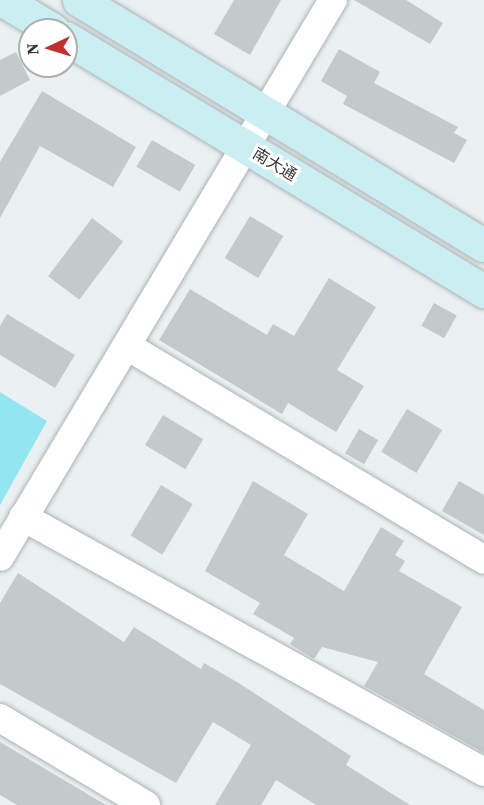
<!DOCTYPE html>
<html>
<head>
<meta charset="utf-8">
<style>
	body { margin:0 }
	#map { position:relative; width:484px; height:805px; overflow:hidden; background:#ebf1f2; font-family:"Source Serif 4","Noto Sans JP",serif }
	div>[style] { position:absolute }
	.green>* { inset:0; background:#93e6f0 }
	.building>* { inset:0; background:#c4cacb; transform-origin:0 0 }
	.roads { filter:drop-shadow(0 0 2px #adb3b4) drop-shadow(0 0 2px #adb3b4) }
	.street>* { height:28px; margin:-14px; padding:0 14px; transform-origin:14px; border-radius:14px; background:#fff }
	.secondary>* { height:33px; margin:-16.5px; padding:0 16.5px; transform-origin:16.5px; border-radius:16.5px; background:#caeef2 }
	span { translate:-50% -50%; white-space:nowrap; text-align:center; line-height:1.15; -webkit-text-stroke:6px #fff; paint-order:stroke }
	.street-label { font-size:16px; color:#343737 }
	.north { position:absolute; left:18px; top:18px; width:60px; height:60px; box-sizing:border-box; background:#fff; border:2px solid #aeafaf; border-radius:50%; rotate:266deg; font-size:16px; font-weight:700; line-height:24px; text-align:center; color:#343737 }
	.north::after { content:''; display:block; margin:auto; width:21px; height:27px; background:#bf302f; clip-path:polygon(50% 0,100% 100%,50% 72%,0 100%) }
</style>
</head>
<body>
<div id="map">
	<div class="green">
		<i style="clip-path:polygon(0 392px,47px 421px,0 505px)"></i>
	</div>
	<div class="building">
		<i style="clip-path:polygon(234px 0,281px 0,250px 55px,214px 34px)"></i>
		<i style="clip-path:polygon(354px 0,406px 0,443px 23px,430px 44px)"></i>
		<i style="clip-path:polygon(339px 49px,380px 72px,374px 83px,458px 127px,454px 133px,467px 140px,454px 163px,343px 104px,347px 96px,321px 81px)"></i>
		<i style="clip-path:polygon(16px 52px,30px 80px,0 96px,0 60px)"></i>
		<i style="clip-path:polygon(42px 91px,136px 147px,113px 187px,40px 146px,0 218px,0 162px)"></i>
		<i style="left:152px;top:140px;width:50px;height:31px;rotate:30deg"></i>
		<i style="left:250px;top:216px;width:39px;height:49px;rotate:31deg"></i>
		<i style="left:92px;top:218px;width:39px;height:73px;rotate:37deg"></i>
		<i style="clip-path:polygon(329px 278px,376px 307px,337px 370px,364px 386px,336px 432px,288px 403px,282px 414px,159px 340px,190px 289px,267px 335px,273px 324px,294px 336px)"></i>
		<i style="left:434px;top:303px;width:26px;height:26px;rotate:29deg"></i>
		<i style="clip-path:polygon(7px 314px,75px 355px,55px 388px,0 355px,0 326px)"></i>
		<i style="left:407px;top:409px;width:41px;height:50px;rotate:31deg"></i>
		<i style="left:163px;top:415px;width:47px;height:35px;rotate:31deg"></i>
		<i style="left:359px;top:429px;width:22px;height:28px;rotate:30deg"></i>
		<i style="clip-path:polygon(253px 481px,308px 514px,284px 555px,344px 591px,381px 527px,404px 541px,395px 555px,405px 561px,399px 571px,462px 607px,424px 674px,484px 710px,484px 753px,364px 686px,378px 662px,322px 647px,314px 659px,290px 644px,294px 638px,253px 614px,260px 603px,205px 571px)"></i>
		<i style="clip-path:polygon(459px 481px,484px 495px,484px 535px,442px 511px)"></i>
		<i style="left:161px;top:485px;width:37px;height:59px;rotate:31deg"></i>
		<i style="clip-path:polygon(18px 573px,124px 642px,134px 627px,201px 669px,204px 663px,237px 682px,351px 756px,346px 765px,410px 805px,316px 805px,276px 780px,261px 805px,215px 805px,251px 745px,213px 722px,176px 783px,0 684px,0 603px)"></i>
		<i style="clip-path:polygon(0 742px,106px 805px,17px 805px,0 795px)"></i>
	</div>
	<div class="roads">
		<div class="street">
			<i style="left:127px;top:346px;width:416px;rotate:30.9deg"></i>
			<i style="left:23px;top:517px;width:527px;rotate:28.95deg"></i>
			<i style="left:0;top:557px;width:649px;rotate:-59.13deg"></i>
			<i style="left:0;top:718px;width:170px;rotate:30.8deg"></i>
		</div>
		<div class="secondary">
			<i style="left:3px;top:0;width:58px;rotate:31deg"></i>
			<i style="left:79px;top:0;width:473px;rotate:31.2deg"></i>
			<i style="left:66px;top:38px;width:489px;rotate:31.2deg"></i>
		</div>
	</div>
	<div class="street-label">
		<span style="left:275px;top:164px;rotate:31deg">南大通</span>
	</div>
	<div class="north">N</div>
</div>
</body>
</html>
